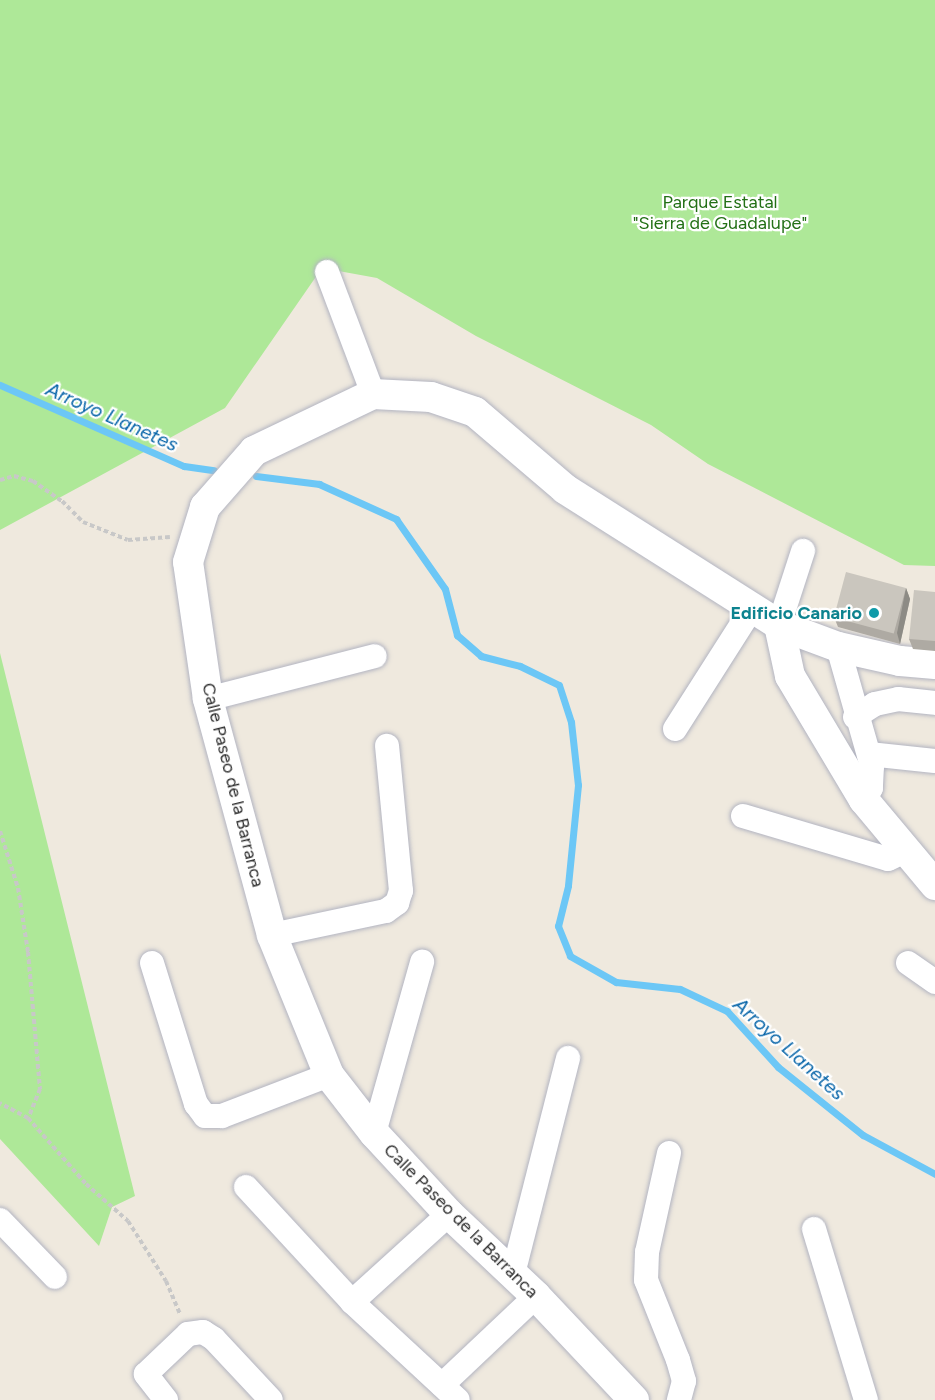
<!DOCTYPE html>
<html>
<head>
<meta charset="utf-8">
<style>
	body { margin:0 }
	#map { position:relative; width:935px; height:1400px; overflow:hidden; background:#efe9de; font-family:Figtree,sans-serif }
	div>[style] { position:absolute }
	.green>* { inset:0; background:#aee898 }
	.stream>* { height:7px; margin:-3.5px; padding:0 3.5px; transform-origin:3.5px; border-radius:3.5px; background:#6cc7f6 }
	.path>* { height:4px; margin-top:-2px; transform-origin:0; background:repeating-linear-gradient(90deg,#c8c8c8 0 4.5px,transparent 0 7.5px) }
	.roads { filter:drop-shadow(0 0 2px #b2b4c1) drop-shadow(0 0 2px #b2b4c1) }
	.minor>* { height:24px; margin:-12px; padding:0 12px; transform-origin:12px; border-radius:12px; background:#fff }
	.tertiary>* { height:30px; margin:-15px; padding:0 15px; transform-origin:15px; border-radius:15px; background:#fff }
	.wall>* { inset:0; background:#aeaaa3 }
	.shaded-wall>* { inset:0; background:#8d8b85 }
	.building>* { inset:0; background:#cac6be; transform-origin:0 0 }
	.dots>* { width:16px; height:16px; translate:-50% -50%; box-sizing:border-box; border:3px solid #fff; border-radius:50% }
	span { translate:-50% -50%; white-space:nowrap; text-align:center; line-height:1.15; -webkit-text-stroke:4.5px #fff; paint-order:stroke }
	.park-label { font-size:18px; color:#237016 }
	.culture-label { font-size:18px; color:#0d838f; font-weight:700 }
	.right { translate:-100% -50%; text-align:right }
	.street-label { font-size:18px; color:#2d2d2d }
	.water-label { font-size:20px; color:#0664a8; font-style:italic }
</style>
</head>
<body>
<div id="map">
	<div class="green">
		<i style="clip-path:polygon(0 0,935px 0,935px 566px,904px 565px,708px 464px,651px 425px,476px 336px,377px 278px,322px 268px,225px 408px,0 530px)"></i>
		<i style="clip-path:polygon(0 653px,135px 1196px,112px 1207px,99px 1246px,0 1139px)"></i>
	</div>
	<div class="stream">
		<i style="left:0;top:385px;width:201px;rotate:23.8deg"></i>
		<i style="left:184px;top:466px;width:30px;rotate:8deg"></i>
		<i style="left:256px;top:476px;width:64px;rotate:7.2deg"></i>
		<i style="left:319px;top:484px;width:85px;rotate:24.4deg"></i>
		<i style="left:396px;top:519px;width:85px;rotate:55deg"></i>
		<i style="left:445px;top:589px;width:48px;rotate:75.4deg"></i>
		<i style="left:457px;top:635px;width:32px;rotate:41deg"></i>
		<i style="left:481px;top:656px;width:40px;rotate:14.4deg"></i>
		<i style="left:520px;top:666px;width:43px;rotate:26deg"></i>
		<i style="left:559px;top:685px;width:39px;rotate:72deg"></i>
		<i style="left:571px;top:722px;width:63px;rotate:83.7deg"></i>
		<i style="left:578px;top:785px;width:101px;rotate:95.7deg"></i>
		<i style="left:568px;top:886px;width:41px;rotate:104deg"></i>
		<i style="left:558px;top:926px;width:32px;rotate:68deg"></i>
		<i style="left:570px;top:956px;width:53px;rotate:29.5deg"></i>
		<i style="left:616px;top:982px;width:64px;rotate:6.2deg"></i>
		<i style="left:680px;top:989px;width:52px;rotate:25.1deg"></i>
		<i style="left:727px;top:1011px;width:76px;rotate:47.7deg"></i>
		<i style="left:778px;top:1067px;width:109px;rotate:38.7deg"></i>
		<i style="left:863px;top:1135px;width:82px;rotate:28.4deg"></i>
	</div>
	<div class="path">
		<i style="left:0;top:480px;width:15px;rotate:-16deg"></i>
		<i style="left:14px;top:476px;width:20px;rotate:15deg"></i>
		<i style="left:33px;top:481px;width:35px;rotate:35deg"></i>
		<i style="left:62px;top:501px;width:30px;rotate:45deg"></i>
		<i style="left:83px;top:522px;width:48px;rotate:21.8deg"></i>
		<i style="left:128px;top:540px;width:42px;rotate:-4.1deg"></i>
		<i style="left:0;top:831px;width:60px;rotate:72.5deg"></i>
		<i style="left:18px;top:888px;width:65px;rotate:81.1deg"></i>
		<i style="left:28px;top:952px;width:138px;rotate:85deg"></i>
		<i style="left:40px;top:1089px;width:31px;rotate:112deg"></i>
		<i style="left:28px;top:1118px;width:32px;rotate:-152deg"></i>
		<i style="left:28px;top:1118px;width:88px;rotate:48.7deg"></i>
		<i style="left:86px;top:1184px;width:56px;rotate:41.4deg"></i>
		<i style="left:128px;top:1221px;width:71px;rotate:57.7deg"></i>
		<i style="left:166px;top:1281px;width:36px;rotate:67deg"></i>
	</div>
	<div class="roads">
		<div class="minor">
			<i style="left:327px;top:272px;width:130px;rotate:69.3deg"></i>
			<i style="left:779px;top:625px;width:78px;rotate:-72deg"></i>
			<i style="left:838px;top:647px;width:124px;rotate:74.1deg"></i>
			<i style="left:872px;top:766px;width:22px;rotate:93deg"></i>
			<i style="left:871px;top:788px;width:14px;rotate:120deg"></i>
			<i style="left:208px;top:699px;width:172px;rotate:-14.4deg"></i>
			<i style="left:855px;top:717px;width:24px;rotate:-33deg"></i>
			<i style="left:875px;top:704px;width:24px;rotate:-12deg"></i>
			<i style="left:898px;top:699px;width:37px;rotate:6deg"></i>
			<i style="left:675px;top:729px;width:143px;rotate:-57.5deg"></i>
			<i style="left:869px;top:754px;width:66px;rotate:6.1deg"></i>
			<i style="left:743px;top:816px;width:151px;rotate:16.5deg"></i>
			<i style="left:888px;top:859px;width:19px;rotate:-25deg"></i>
			<i style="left:272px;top:935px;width:116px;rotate:-11.9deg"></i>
			<i style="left:386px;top:911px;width:14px;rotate:-36deg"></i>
			<i style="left:397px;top:903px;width:13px;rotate:-72deg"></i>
			<i style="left:401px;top:891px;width:146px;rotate:-95.5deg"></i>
			<i style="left:152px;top:963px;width:148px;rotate:72.7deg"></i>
			<i style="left:196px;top:1104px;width:15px;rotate:53deg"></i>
			<i style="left:205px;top:1116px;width:17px"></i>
			<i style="left:222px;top:1116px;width:115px;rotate:-21deg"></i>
			<i style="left:908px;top:963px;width:33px;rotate:35deg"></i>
			<i style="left:374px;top:1133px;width:178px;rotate:-74.3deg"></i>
			<i style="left:669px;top:1153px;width:101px;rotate:102.5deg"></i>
			<i style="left:647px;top:1252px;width:28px;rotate:92deg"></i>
			<i style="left:646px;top:1280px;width:86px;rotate:68.2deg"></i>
			<i style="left:678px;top:1360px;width:22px;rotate:74deg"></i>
			<i style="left:684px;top:1381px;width:20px;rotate:105deg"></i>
			<i style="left:246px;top:1187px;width:156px;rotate:47.3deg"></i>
			<i style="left:352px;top:1302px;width:144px;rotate:42.8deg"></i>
			<i style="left:0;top:1220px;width:79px;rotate:46deg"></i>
			<i style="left:814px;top:1229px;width:179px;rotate:73.1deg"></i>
			<i style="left:513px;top:1274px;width:223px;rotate:-75.7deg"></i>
			<i style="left:352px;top:1302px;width:131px;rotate:-42.2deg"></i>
			<i style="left:442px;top:1385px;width:129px;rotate:-43.4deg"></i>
			<i style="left:166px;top:1400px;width:33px;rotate:-128deg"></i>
			<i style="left:146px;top:1374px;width:58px;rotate:-43.6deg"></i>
			<i style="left:188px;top:1334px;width:15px;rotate:-8deg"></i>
			<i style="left:203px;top:1332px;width:13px;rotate:32deg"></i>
			<i style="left:214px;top:1339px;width:83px;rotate:46.9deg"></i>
		</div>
		<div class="tertiary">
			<i style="left:779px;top:625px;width:52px;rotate:77.8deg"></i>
			<i style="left:790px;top:676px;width:144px;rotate:59.2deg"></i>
			<i style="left:864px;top:800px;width:111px;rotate:50.1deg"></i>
			<i style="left:634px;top:1400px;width:143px;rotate:-133.3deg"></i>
			<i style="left:536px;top:1296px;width:120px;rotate:-136.7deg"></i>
			<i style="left:449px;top:1214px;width:110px;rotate:-132.8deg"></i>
			<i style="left:374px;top:1133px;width:73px;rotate:-127.8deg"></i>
			<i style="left:329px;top:1075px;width:151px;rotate:-112.2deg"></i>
			<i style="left:272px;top:935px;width:245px;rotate:-105.2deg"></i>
			<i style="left:208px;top:699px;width:138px;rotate:-98.3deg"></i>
			<i style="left:188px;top:562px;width:58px;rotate:-72.8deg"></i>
			<i style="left:205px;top:507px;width:74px;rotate:-48.8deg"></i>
			<i style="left:254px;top:451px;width:132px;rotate:-25.6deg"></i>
			<i style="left:373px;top:394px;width:58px;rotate:3deg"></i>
			<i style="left:431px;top:397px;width:46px;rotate:18.8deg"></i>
			<i style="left:475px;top:412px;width:118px;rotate:40.5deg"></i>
			<i style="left:565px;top:489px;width:254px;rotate:32.4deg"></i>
			<i style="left:779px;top:625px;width:63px;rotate:20.4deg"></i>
			<i style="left:838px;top:647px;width:64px;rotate:12.7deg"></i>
			<i style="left:900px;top:661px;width:35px;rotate:5deg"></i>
		</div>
	</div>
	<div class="wall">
		<i style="clip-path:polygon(906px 588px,910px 599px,900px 644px,838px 627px,834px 617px)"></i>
		<i style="clip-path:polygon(935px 592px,935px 651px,913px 649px,909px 639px)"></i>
	</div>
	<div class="shaded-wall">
		<i style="clip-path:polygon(906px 588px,910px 599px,900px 644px,897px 633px)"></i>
	</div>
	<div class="building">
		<i style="left:846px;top:572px;width:62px;height:47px;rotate:15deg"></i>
		<i style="clip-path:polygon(914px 590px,935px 592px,935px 641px,909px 639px)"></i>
	</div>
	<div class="dots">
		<i style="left:874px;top:613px;background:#0f9aa8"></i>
	</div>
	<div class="park-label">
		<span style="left:720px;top:213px">Parque Estatal<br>"Sierra de Guadalupe"</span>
	</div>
	<div class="culture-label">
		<span class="right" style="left:862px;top:613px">Edificio Canario</span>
	</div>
	<div class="street-label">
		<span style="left:233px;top:785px;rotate:76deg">Calle Paseo de la Barranca</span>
		<span style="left:461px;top:1221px;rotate:45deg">Calle Paseo de la Barranca</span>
	</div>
	<div class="water-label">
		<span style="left:112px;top:417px;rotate:24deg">Arroyo Llanetes</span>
		<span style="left:789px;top:1049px;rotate:42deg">Arroyo Llanetes</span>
	</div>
</div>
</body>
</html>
